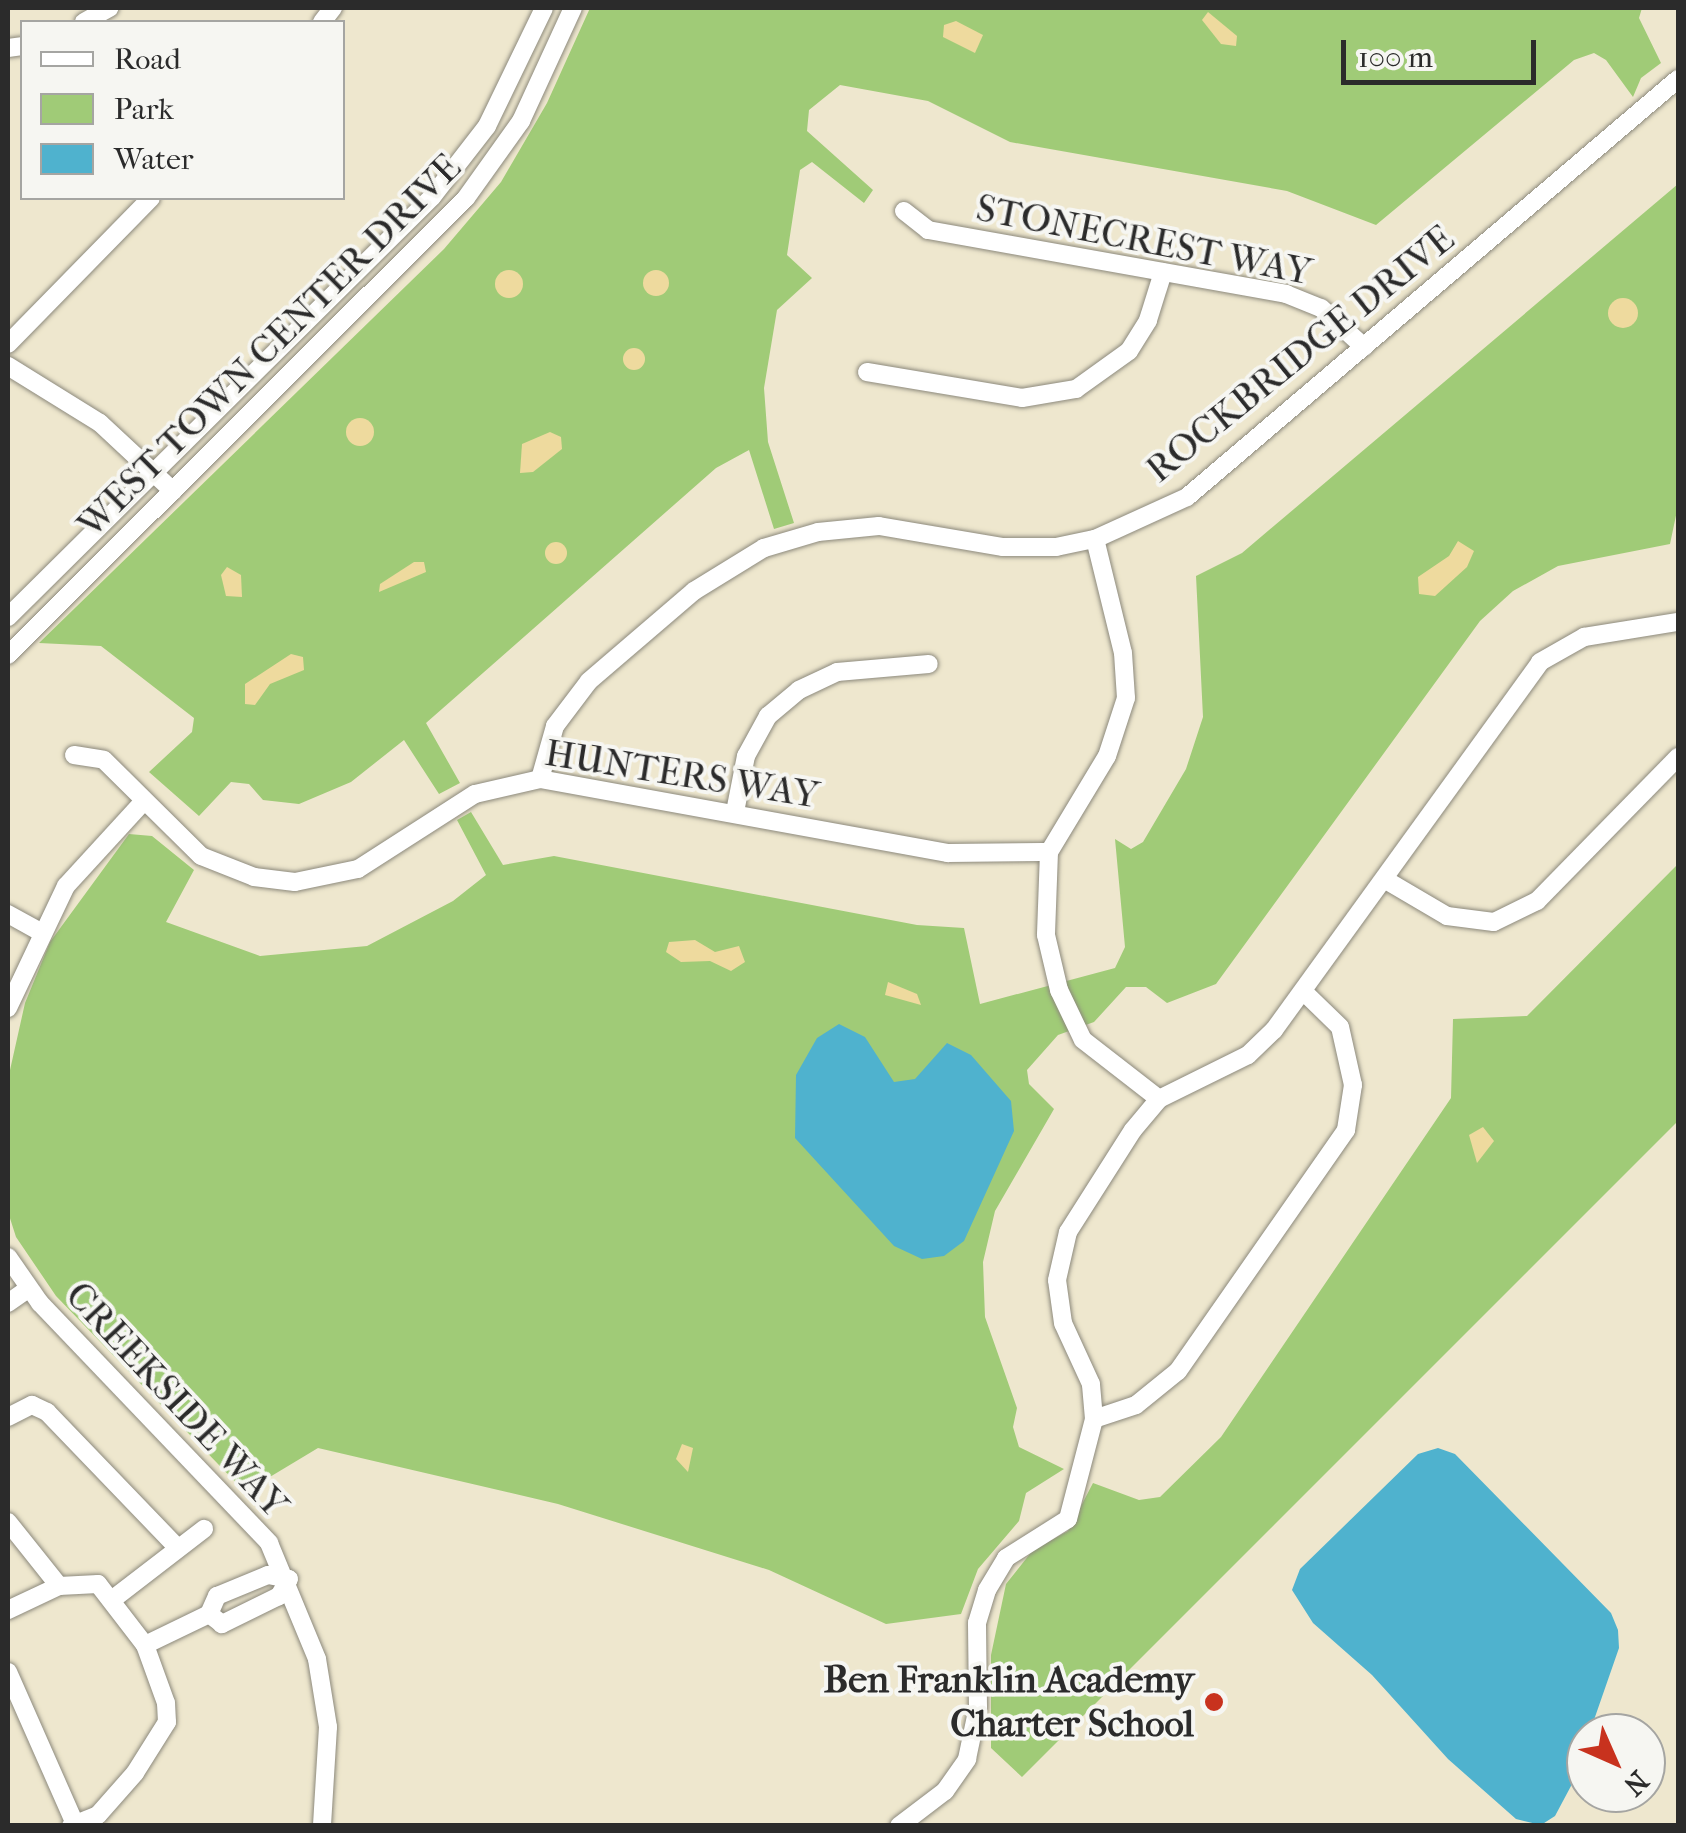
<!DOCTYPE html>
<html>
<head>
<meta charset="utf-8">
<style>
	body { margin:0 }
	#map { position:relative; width:1686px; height:1833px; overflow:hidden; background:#eee7ce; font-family:"IM FELL French Canon",serif }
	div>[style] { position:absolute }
	.green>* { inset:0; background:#a0cb77 }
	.sand>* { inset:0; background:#eeda9e }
	.round { border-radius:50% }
	.water>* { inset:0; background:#4fb2ce }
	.roads { filter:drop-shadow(0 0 2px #8c897c) drop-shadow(0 0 2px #8c897c) }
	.minor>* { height:18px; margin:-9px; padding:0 9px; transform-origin:9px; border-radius:9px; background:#fff }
	.dots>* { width:28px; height:28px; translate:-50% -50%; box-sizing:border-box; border:5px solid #f6f6f2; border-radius:50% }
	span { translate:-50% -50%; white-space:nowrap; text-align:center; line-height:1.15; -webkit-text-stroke:8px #f6f6f2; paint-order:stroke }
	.street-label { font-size:38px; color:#2b2b2b }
	.poi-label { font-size:38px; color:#2b2b2b; font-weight:700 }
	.right { translate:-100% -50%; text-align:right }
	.frame { position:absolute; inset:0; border:10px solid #2b2b2b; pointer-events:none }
	.legend { position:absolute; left:20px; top:20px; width:325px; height:180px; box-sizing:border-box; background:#f6f6f2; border:2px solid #a5a5a2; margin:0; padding:12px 18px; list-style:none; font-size:30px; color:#2b2b2b }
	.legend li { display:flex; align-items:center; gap:20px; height:50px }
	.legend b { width:50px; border:2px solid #a5a5a2 }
	.north { position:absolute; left:1566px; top:1713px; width:100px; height:100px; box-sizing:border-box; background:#f6f6f2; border:2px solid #a5a5a2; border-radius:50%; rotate:135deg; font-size:28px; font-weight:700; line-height:40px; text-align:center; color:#2b2b2b }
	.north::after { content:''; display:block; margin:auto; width:35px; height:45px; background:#c8321e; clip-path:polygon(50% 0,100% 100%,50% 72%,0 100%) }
	.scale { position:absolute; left:1341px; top:40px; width:195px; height:45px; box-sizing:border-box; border:5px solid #2b2b2b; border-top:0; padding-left:12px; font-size:30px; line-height:35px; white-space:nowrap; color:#2b2b2b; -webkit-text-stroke:8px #f6f6f2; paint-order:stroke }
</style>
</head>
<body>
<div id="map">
	<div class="green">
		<i style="clip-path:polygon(590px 8px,1642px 8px,1639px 18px,1661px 63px,1641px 78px,1633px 97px,1606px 60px,1594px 53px,1574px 60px,1376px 225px,1287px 191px,1010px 142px,928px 101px,840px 85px,809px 110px,807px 131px,873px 190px,864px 203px,812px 162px,800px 170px,787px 255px,812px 278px,777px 310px,764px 388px,768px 442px,794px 523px,774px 529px,749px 450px,716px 468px,426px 723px,460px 783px,439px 794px,404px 740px,351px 782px,299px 804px,263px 800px,249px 784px,231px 782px,199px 816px,149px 772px,192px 732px,194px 718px,101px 646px,39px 643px,444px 249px,501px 182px,547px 103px)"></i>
		<i style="clip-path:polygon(1678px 184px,1678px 506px,1670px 544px,1558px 566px,1513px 591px,1480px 621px,1216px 984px,1167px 1003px,1146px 987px,1126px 987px,1094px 1022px,1058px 1035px,1027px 1070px,1029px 1084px,1054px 1109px,995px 1211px,983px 1262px,985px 1317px,1017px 1408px,1013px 1427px,1019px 1447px,1064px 1469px,1026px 1493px,1019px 1521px,978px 1569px,961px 1614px,886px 1624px,769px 1570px,558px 1504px,318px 1448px,245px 1492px,56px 1296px,16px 1237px,8px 1212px,8px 1079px,25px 1003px,50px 942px,129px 834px,152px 836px,194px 870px,166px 922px,260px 956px,367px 946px,453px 901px,486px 875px,457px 820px,471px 812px,503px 865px,554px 856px,917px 925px,964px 928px,980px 1004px,1115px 968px,1125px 947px,1115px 839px,1131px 849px,1143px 842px,1186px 769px,1203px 717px,1196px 576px,1242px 553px)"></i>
		<i style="clip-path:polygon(1678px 864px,1678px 1121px,1022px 1777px,991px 1748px,991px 1655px,1006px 1584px,1033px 1550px,1068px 1531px,1093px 1483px,1139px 1500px,1160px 1497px,1221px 1437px,1451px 1098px,1453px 1019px,1527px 1016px)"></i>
	</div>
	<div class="sand">
		<i style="clip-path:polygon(1208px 12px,1237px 36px,1236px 46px,1221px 44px,1202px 20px)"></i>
		<i style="clip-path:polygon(956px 21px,983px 35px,975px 53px,943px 37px,944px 25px)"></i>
		<i class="round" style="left:643px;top:270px;width:26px;height:26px"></i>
		<i class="round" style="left:495px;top:270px;width:28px;height:28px"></i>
		<i class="round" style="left:1608px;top:298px;width:30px;height:30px"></i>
		<i class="round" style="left:623px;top:348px;width:22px;height:22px"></i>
		<i class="round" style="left:346px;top:418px;width:28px;height:28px"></i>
		<i style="clip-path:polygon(550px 432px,561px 437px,562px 449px,533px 472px,520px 473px,522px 444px)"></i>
		<i style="clip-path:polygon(1458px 541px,1474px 551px,1467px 567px,1435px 596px,1419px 594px,1418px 577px,1449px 556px)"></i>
		<i class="round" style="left:545px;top:542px;width:22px;height:22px"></i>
		<i style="clip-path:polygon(414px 562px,424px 562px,426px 572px,379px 592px,380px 584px)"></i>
		<i style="clip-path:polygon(227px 567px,241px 575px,242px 597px,226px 596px,221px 575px)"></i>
		<i style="clip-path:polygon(291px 654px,303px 657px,304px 670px,270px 684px,255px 705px,245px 704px,245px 684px)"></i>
		<i style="clip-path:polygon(695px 940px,715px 952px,739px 946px,745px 962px,731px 971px,710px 961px,681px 962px,666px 952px,669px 942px)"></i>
		<i style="clip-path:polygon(888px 982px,917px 994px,921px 1005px,885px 995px)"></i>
		<i style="clip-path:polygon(1483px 1127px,1494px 1141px,1477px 1163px,1469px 1135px)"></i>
		<i style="clip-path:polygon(682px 1444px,693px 1448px,688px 1472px,676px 1459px)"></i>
	</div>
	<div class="water">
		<i style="clip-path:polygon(839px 1024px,865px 1037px,894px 1082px,915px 1079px,947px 1043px,971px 1055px,1011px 1101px,1014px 1131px,964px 1241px,944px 1256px,922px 1259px,894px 1246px,795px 1138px,796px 1075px,817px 1038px)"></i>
		<i style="clip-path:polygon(1438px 1448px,1455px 1454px,1611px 1613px,1618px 1630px,1619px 1648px,1571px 1786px,1555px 1816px,1541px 1825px,1516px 1819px,1448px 1759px,1372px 1675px,1313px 1623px,1292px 1590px,1300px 1569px,1418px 1454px)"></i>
	</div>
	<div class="roads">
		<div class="minor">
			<i style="left:84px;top:22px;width:29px;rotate:-29deg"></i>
			<i style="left:322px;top:22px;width:18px;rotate:-52deg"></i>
			<i style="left:8px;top:48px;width:14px;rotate:-8deg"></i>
			<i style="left:904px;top:211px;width:31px;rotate:38deg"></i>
			<i style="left:928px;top:230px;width:364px;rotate:10.1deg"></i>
			<i style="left:1286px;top:294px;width:38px;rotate:22deg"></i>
			<i style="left:1321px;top:308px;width:58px;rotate:42.2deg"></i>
			<i style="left:8px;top:344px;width:204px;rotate:-45.6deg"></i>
			<i style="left:8px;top:366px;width:108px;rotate:31.8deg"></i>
			<i style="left:100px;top:423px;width:100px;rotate:43deg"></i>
			<i style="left:867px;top:372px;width:157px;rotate:9.5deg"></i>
			<i style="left:1022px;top:398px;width:55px;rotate:-9.5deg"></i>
			<i style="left:1076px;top:389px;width:65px;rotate:-35.6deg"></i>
			<i style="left:1129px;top:351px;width:36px;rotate:-58deg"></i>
			<i style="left:1148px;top:320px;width:50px;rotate:-72.6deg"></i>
			<i style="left:1095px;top:539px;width:117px;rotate:76.2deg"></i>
			<i style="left:1123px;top:653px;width:45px;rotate:86.2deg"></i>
			<i style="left:1126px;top:698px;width:61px;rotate:108.1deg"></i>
			<i style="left:1107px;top:756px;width:112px;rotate:121.1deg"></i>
			<i style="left:1049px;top:852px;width:83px;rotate:92.1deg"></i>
			<i style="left:1046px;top:935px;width:57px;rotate:76.7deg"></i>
			<i style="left:1059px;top:990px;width:55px;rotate:64.4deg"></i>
			<i style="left:1083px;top:1040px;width:96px;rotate:37.8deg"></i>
			<i style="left:8px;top:617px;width:597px;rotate:-44.73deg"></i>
			<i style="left:432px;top:197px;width:90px;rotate:-52.2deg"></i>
			<i style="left:487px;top:126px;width:131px;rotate:-64.2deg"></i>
			<i style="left:8px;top:655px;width:647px;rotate:-44.94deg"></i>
			<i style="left:466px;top:198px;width:95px;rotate:-54.5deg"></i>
			<i style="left:521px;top:121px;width:124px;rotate:-65.3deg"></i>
			<i style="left:74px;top:755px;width:30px;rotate:9deg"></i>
			<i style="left:104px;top:760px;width:136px;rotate:44.7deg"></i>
			<i style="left:201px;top:856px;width:57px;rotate:21.6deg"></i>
			<i style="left:254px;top:877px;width:41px;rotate:7deg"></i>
			<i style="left:295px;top:882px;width:64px;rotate:-11.7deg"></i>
			<i style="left:358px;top:869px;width:139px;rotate:-32.7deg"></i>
			<i style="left:475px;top:794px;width:67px;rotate:-13deg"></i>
			<i style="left:540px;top:779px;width:415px;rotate:10.3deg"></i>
			<i style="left:948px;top:853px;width:101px;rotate:-0.6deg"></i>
			<i style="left:540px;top:779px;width:55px;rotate:-74.2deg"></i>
			<i style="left:555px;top:726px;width:56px;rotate:-52.9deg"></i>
			<i style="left:589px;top:681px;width:138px;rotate:-40.6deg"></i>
			<i style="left:694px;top:591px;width:82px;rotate:-31.6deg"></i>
			<i style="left:764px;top:548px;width:56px;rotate:-16.5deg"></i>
			<i style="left:818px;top:532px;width:61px;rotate:-5.6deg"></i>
			<i style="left:879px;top:526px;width:126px;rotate:9.6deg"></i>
			<i style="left:1003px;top:547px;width:53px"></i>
			<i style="left:1056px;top:547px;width:40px;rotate:-12deg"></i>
			<i style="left:1095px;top:539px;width:101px;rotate:-24.5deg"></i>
			<i style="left:1187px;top:497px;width:645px;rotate:-40.41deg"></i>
			<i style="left:735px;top:812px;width:57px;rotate:-78.9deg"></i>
			<i style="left:746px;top:756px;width:46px;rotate:-61.2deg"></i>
			<i style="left:768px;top:716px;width:40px;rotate:-40deg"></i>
			<i style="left:799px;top:690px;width:42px;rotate:-25.3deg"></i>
			<i style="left:837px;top:672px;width:92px;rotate:-5deg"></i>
			<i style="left:1384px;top:879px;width:73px;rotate:30.4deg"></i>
			<i style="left:1447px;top:916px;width:47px;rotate:7.3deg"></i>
			<i style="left:1494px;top:922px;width:48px;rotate:-26deg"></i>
			<i style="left:1537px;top:901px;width:202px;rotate:-45.6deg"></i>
			<i style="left:8px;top:914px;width:37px;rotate:29deg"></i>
			<i style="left:8px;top:1008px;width:135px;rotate:-64.6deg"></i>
			<i style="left:66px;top:886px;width:115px;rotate:-47.5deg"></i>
			<i style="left:8px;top:1257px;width:56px;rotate:55.2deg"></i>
			<i style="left:40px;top:1303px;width:332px;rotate:46.3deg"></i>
			<i style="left:269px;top:1543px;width:126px;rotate:67.5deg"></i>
			<i style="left:317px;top:1659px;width:69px;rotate:80.8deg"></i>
			<i style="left:328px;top:1727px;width:99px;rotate:93.5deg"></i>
			<i style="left:8px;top:1303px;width:24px;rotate:-35deg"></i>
			<i style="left:8px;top:1417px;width:27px;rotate:-27deg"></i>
			<i style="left:32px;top:1405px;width:17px;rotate:25deg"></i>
			<i style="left:47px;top:1412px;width:189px;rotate:46.1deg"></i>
			<i style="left:1094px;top:1419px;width:44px;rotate:-18.4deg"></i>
			<i style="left:1136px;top:1405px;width:54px;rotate:-39deg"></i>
			<i style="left:1178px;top:1371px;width:294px;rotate:-55.1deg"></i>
			<i style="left:1346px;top:1130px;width:46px;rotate:-81.2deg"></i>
			<i style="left:1353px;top:1085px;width:59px;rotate:-102.6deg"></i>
			<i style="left:1340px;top:1027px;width:50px;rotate:-135.8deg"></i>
			<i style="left:8px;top:1522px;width:82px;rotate:51.4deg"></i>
			<i style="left:268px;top:1575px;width:21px;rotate:11deg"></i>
			<i style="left:289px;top:1579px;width:20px;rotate:120deg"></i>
			<i style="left:279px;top:1596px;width:64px;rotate:153.8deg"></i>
			<i style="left:222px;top:1624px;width:16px;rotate:-142deg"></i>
			<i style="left:209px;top:1614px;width:20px;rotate:-66deg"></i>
			<i style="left:217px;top:1596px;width:55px;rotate:-22.4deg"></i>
			<i style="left:113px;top:1599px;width:115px;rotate:-37.6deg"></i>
			<i style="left:8px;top:1610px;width:56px;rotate:-25.2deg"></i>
			<i style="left:59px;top:1586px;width:39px;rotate:-3deg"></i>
			<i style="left:98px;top:1584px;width:77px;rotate:52.4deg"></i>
			<i style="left:145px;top:1645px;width:62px;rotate:70.1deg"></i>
			<i style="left:166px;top:1703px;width:19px;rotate:87deg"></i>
			<i style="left:167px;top:1722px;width:60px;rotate:122.1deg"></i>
			<i style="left:135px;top:1773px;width:56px;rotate:131.4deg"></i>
			<i style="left:98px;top:1815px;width:29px;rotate:158deg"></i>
			<i style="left:145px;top:1645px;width:71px;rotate:-25.8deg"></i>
			<i style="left:8px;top:1672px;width:166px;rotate:66.2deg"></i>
			<i style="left:899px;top:1826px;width:58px;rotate:-37.3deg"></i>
			<i style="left:945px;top:1791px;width:39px;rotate:-55deg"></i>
			<i style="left:967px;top:1759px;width:53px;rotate:-78.1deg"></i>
			<i style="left:978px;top:1707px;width:84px;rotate:-90.7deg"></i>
			<i style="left:977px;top:1623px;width:34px;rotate:-73deg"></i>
			<i style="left:987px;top:1590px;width:37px;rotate:-59deg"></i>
			<i style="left:1006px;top:1558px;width:73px;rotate:-32.2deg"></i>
			<i style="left:1068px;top:1519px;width:103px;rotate:-75.4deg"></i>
			<i style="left:1094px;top:1419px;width:35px;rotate:-95deg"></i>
			<i style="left:1091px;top:1384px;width:67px;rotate:-114.7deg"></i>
			<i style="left:1063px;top:1323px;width:43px;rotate:-97.9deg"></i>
			<i style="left:1057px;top:1280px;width:49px;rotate:-77.1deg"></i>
			<i style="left:1068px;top:1232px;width:121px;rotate:-57.5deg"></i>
			<i style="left:1133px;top:1130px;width:40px;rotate:-50deg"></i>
			<i style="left:1159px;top:1099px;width:99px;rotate:-26.3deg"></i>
			<i style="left:1248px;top:1055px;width:36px;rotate:-44deg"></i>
			<i style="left:1274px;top:1030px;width:454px;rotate:-54.1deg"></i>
			<i style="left:1540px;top:662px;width:51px;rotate:-29.6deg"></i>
			<i style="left:1584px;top:637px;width:95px;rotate:-9.1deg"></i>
		</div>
	</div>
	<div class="dots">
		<i style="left:1214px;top:1702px;background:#c8321e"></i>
	</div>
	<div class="street-label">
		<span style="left:1144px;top:240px;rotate:11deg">STONECREST WAY</span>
		<span style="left:269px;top:346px;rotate:-45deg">WEST TOWN CENTER DRIVE</span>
		<span style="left:1300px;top:354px;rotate:-39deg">ROCKBRIDGE DRIVE</span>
		<span style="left:682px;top:774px;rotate:9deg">HUNTERS WAY</span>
		<span style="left:177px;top:1400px;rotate:47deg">CREEKSIDE WAY</span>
	</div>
	<div class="poi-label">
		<span class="right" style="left:1194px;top:1702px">Ben Franklin Academy<br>Charter School</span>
	</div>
	<div class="frame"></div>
	<ul class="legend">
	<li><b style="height:12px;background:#fff"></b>Road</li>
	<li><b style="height:28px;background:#a0cb77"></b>Park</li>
	<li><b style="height:28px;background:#4fb2ce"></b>Water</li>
	</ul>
	<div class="north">N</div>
	<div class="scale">100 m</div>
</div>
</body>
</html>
